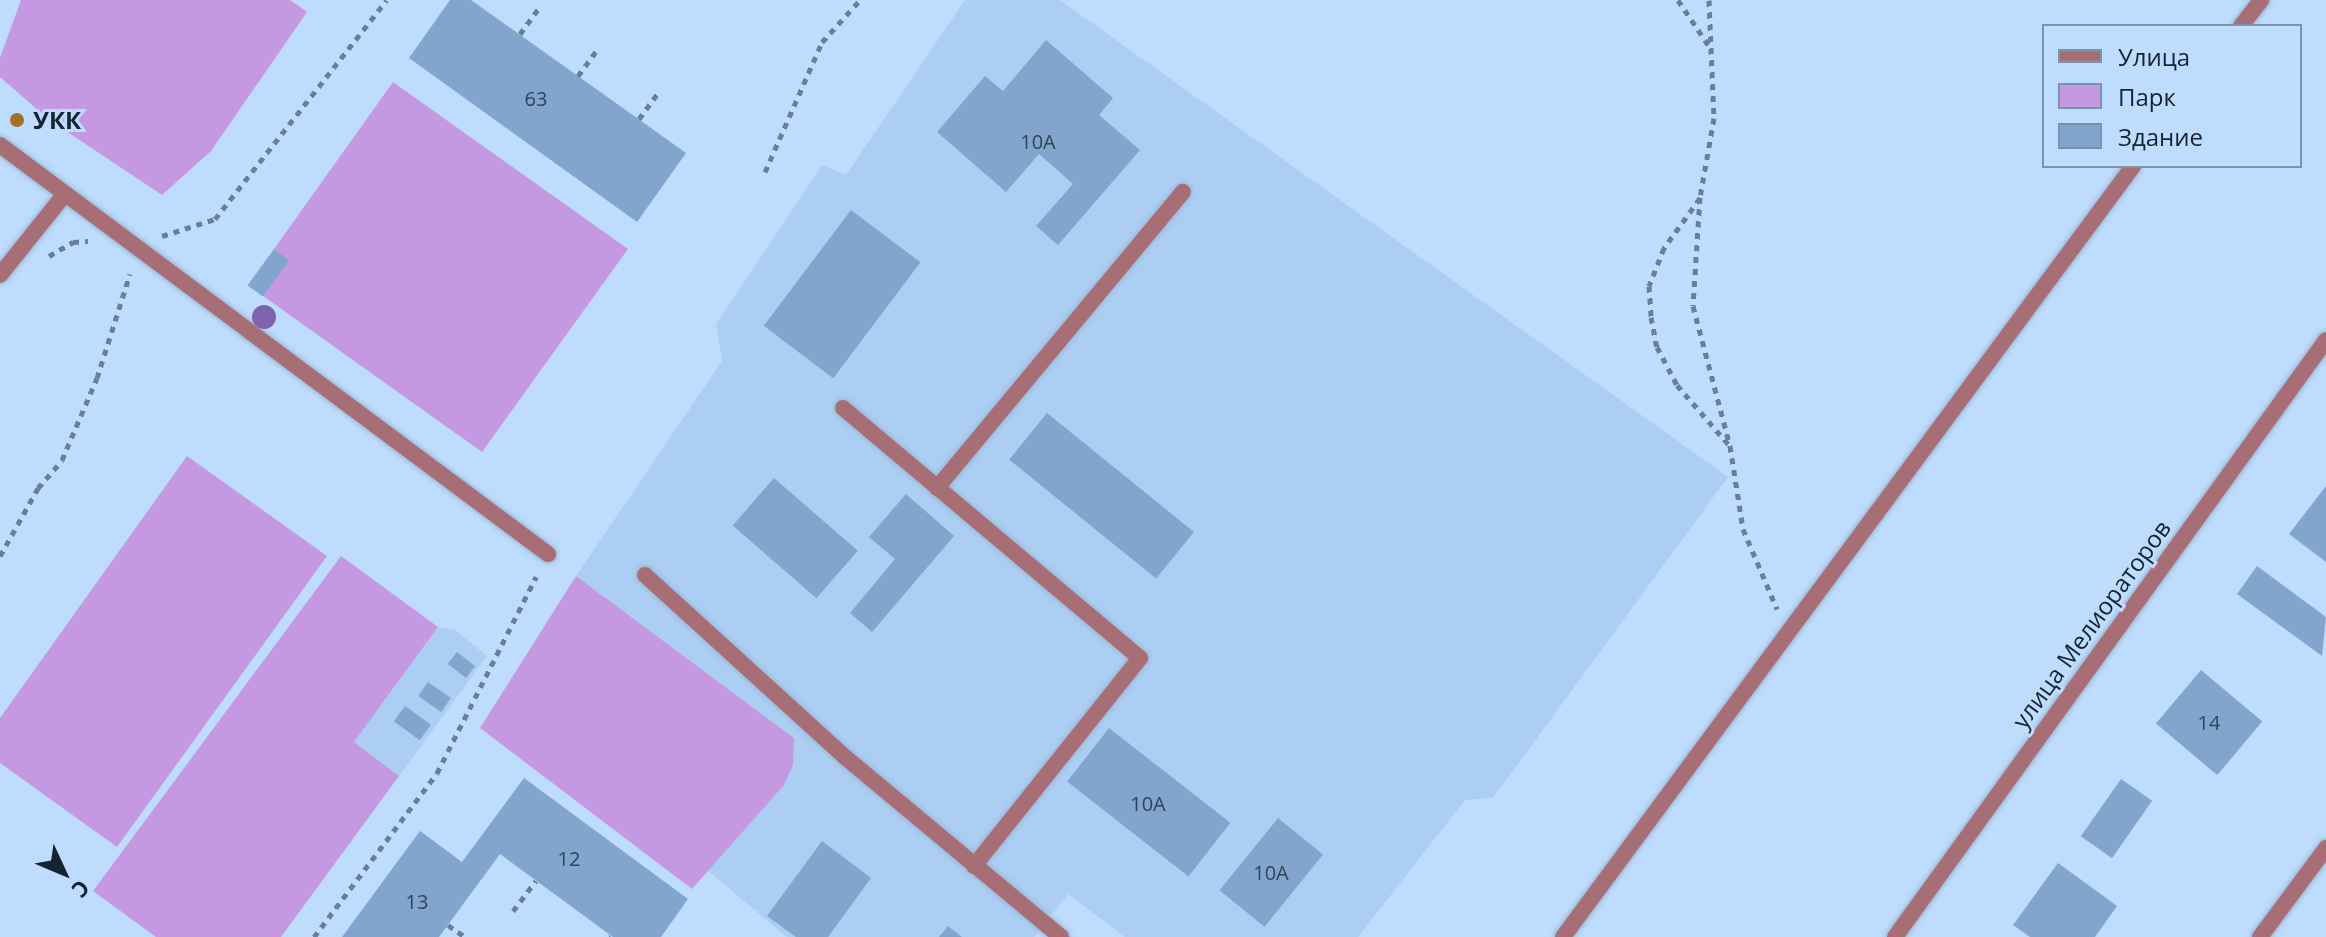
<!DOCTYPE html>
<html>
<head>
<meta charset="utf-8">
<style>
	body { margin:0 }
	#map { position:relative; width:2326px; height:937px; overflow:hidden; background:#bedcfd; font-family:"Open Sans",sans-serif }
	div>[style] { position:absolute }
	.built>* { inset:0; background:#accef3 }
	.green>* { inset:0; background:#c599e2 }
	.building>* { inset:0; background:#82a5cd; transform-origin:0 0 }
	.path>* { height:5px; margin-top:-2.5px; transform-origin:0; background:repeating-linear-gradient(90deg,#697f97 0 6px,transparent 0 12px) }
	.roads { filter:drop-shadow(0 0 2px #9cb7d5) drop-shadow(0 0 2px #9cb7d5) }
	.service>* { height:16px; margin:-8px; padding:0 8px; transform-origin:8px; border-radius:8px; background:#a86e75 }
	.pedestrian>* { height:16px; margin:-8px; padding:0 8px; transform-origin:8px; border-radius:8px; background:#a86e75 }
	.minor>* { height:16px; margin:-8px; padding:0 8px; transform-origin:8px; border-radius:8px; background:#a86e75 }
	.trees>* { width:24px; height:24px; margin:-12px; border-radius:50%; background:#7e64ac }
	.dots>* { width:22px; height:22px; translate:-50% -50%; box-sizing:border-box; border:4px solid #bedcfd; border-radius:50% }
	span { translate:-50% -50%; white-space:nowrap; text-align:center; line-height:1.15; -webkit-text-stroke:6px #bedcfd; paint-order:stroke }
	.number-label { font-size:20px; color:#30445a }
	.number-label span { -webkit-text-stroke-width:0 }
	.poi-label { font-size:24px; color:#152333; font-weight:700 }
	.left { translate:0 -50%; text-align:left }
	.street-label { font-size:24px; color:#152333 }
	.legend { position:absolute; left:2042px; top:24px; width:260px; height:144px; box-sizing:border-box; background:#bedcfd; border:2px solid #7a92ac; margin:0; padding:10px 14px; list-style:none; font-size:24px; color:#152333 }
	.legend li { display:flex; align-items:center; gap:16px; height:40px }
	.legend b { width:40px; border:2px solid #7a92ac }
	.north { position:absolute; left:24px; top:833px; width:80px; height:80px; -webkit-text-stroke:6px #bedcfd; paint-order:stroke; rotate:134deg; font-size:22px; font-weight:700; line-height:32px; text-align:center; color:#152333 }
	.north::after { content:''; display:block; margin:auto; width:28px; height:36px; background:#152333; clip-path:polygon(50% 0,100% 100%,50% 72%,0 100%) }
</style>
</head>
<body>
<div id="map">
	<div class="built">
		<i style="clip-path:polygon(965px 0,1060px 0,1728px 477px,1493px 798px,1465px 800px,1358px 937px,1125px 937px,1068px 894px,1034px 937px,787px 937px,706px 869px,784px 785px,794px 738px,576px 576px,722px 361px,716px 324px,822px 165px,846px 175px)"></i>
		<i style="clip-path:polygon(438px 627px,455px 630px,487px 656px,399px 776px,354px 742px)"></i>
	</div>
	<div class="green">
		<i style="clip-path:polygon(21px 0,290px 0,307px 12px,211px 151px,162px 195px,48px 119px,0 77px,0 58px)"></i>
		<i style="clip-path:polygon(393px 82px,628px 249px,482px 452px,263px 296px,289px 260px,274px 249px)"></i>
		<i style="clip-path:polygon(187px 456px,327px 556px,117px 847px,0 763px,0 718px)"></i>
		<i style="clip-path:polygon(341px 556px,438px 627px,354px 742px,399px 776px,281px 937px,156px 937px,93px 891px)"></i>
		<i style="clip-path:polygon(576px 576px,794px 738px,793px 765px,784px 785px,692px 889px,480px 728px)"></i>
	</div>
	<div class="building">
		<i style="clip-path:polygon(450px 0,471px 0,686px 153px,637px 222px,409px 58px)"></i>
		<i style="clip-path:polygon(1046px 40px,1113px 98px,1099px 115px,1140px 150px,1058px 245px,1036px 226px,1073px 184px,1039px 154px,1006px 192px,937px 132px,985px 76px,1003px 91px)"></i>
		<i style="left:14px;top:110px;width:16px;height:10px;rotate:38deg"></i>
		<i style="left:851px;top:210px;width:87px;height:145px;rotate:37deg"></i>
		<i style="left:274px;top:249px;width:19px;height:45px;rotate:36deg"></i>
		<i style="left:1047px;top:413px;width:189px;height:60px;rotate:39deg"></i>
		<i style="left:774px;top:478px;width:111px;height:63px;rotate:41deg"></i>
		<i style="clip-path:polygon(2326px 486px,2326px 562px,2289px 534px)"></i>
		<i style="clip-path:polygon(906px 494px,954px 536px,872px 632px,850px 613px,895px 559px,869px 537px)"></i>
		<i style="clip-path:polygon(2257px 566px,2326px 617px,2322px 656px,2237px 594px)"></i>
		<i style="left:457px;top:652px;width:23px;height:15px;rotate:38deg"></i>
		<i style="left:2201px;top:670px;width:80px;height:70px;rotate:40deg"></i>
		<i style="left:428px;top:682px;width:28px;height:17px;rotate:35deg"></i>
		<i style="left:405px;top:706px;width:32px;height:19px;rotate:36deg"></i>
		<i style="left:1109px;top:728px;width:154px;height:68px;rotate:38deg"></i>
		<i style="clip-path:polygon(524px 778px,688px 899px,661px 937px,613px 937px,500px 854px,439px 937px,342px 937px,420px 831px,462px 862px)"></i>
		<i style="left:2121px;top:779px;width:38px;height:70px;rotate:35deg"></i>
		<i style="left:1278px;top:818px;width:58px;height:93px;rotate:39deg"></i>
		<i style="clip-path:polygon(822px 841px,871px 878px,828px 937px,796px 937px,767px 916px)"></i>
		<i style="clip-path:polygon(2058px 863px,2117px 906px,2095px 937px,2030px 937px,2013px 925px)"></i>
		<i style="clip-path:polygon(948px 926px,962px 937px,939px 937px)"></i>
	</div>
	<div class="path">
		<i style="left:1678px;top:0;width:59px;rotate:56deg"></i>
		<i style="left:1709px;top:0;width:118px;rotate:87.6deg"></i>
		<i style="left:1714px;top:118px;width:80px;rotate:100deg"></i>
		<i style="left:1700px;top:197px;width:109px;rotate:93.7deg"></i>
		<i style="left:1693px;top:306px;width:145px;rotate:75.2deg"></i>
		<i style="left:1730px;top:446px;width:84px;rotate:81.1deg"></i>
		<i style="left:1743px;top:529px;width:87px;rotate:67deg"></i>
		<i style="left:520px;top:34px;width:31px;rotate:-54deg"></i>
		<i style="left:578px;top:76px;width:31px;rotate:-54deg"></i>
		<i style="left:639px;top:119px;width:31px;rotate:-54deg"></i>
		<i style="left:765px;top:172px;width:142px;rotate:-66.3deg"></i>
		<i style="left:822px;top:42px;width:57px;rotate:-47.9deg"></i>
		<i style="left:1700px;top:198px;width:62px;rotate:125.8deg"></i>
		<i style="left:1664px;top:248px;width:41px;rotate:111.5deg"></i>
		<i style="left:1649px;top:286px;width:31px;rotate:86deg"></i>
		<i style="left:1651px;top:317px;width:31px;rotate:79deg"></i>
		<i style="left:1657px;top:347px;width:43px;rotate:62.2deg"></i>
		<i style="left:1677px;top:385px;width:79px;rotate:49.1deg"></i>
		<i style="left:162px;top:236px;width:56px;rotate:-17.8deg"></i>
		<i style="left:215px;top:219px;width:278px;rotate:-51.9deg"></i>
		<i style="left:49px;top:256px;width:28px;rotate:-30deg"></i>
		<i style="left:73px;top:242px;width:15px;rotate:-4deg"></i>
		<i style="left:0;top:556px;width:78px;rotate:-60.8deg"></i>
		<i style="left:38px;top:488px;width:37px;rotate:-49deg"></i>
		<i style="left:62px;top:460px;width:89px;rotate:-66.9deg"></i>
		<i style="left:97px;top:378px;width:109px;rotate:-72.4deg"></i>
		<i style="left:513px;top:911px;width:38px;rotate:-53deg"></i>
		<i style="left:448px;top:925px;width:21px;rotate:35deg"></i>
		<i style="left:314px;top:937px;width:205px;rotate:-53.1deg"></i>
		<i style="left:437px;top:773px;width:220px;rotate:-63.2deg"></i>
		<i style="left:610px;top:937px;width:1px;rotate:-45deg"></i>
	</div>
	<div class="roads">
		<div class="service">
			<i style="left:843px;top:408px;width:388px;rotate:40.1deg"></i>
			<i style="left:1140px;top:658px;width:266px;rotate:128.6deg"></i>
			<i style="left:937px;top:488px;width:385px;rotate:-50.3deg"></i>
			<i style="left:645px;top:575px;width:270px;rotate:42.3deg"></i>
			<i style="left:845px;top:757px;width:281px;rotate:39.8deg"></i>
		</div>
		<div class="pedestrian">
			<i style="left:2260px;top:937px;width:111px;rotate:-53.4deg"></i>
		</div>
		<div class="minor">
			<i style="left:2241px;top:26px;width:33px;rotate:-52deg"></i>
			<i style="left:0;top:145px;width:684px;rotate:36.74deg"></i>
			<i style="left:0;top:275px;width:104px;rotate:-51.3deg"></i>
			<i style="left:1563px;top:937px;width:959px;rotate:-53.52deg"></i>
			<i style="left:1895px;top:937px;width:736px;rotate:-54.17deg"></i>
		</div>
	</div>
	<div class="trees">
		<i style="left:264px;top:317px"></i>
	</div>
	<div class="dots">
		<i style="left:17px;top:120px;background:#a47028"></i>
	</div>
	<div class="number-label">
		<span style="left:536px;top:98px">63</span>
		<span style="left:1038px;top:141px">10А</span>
		<span style="left:2209px;top:722px">14</span>
		<span style="left:1148px;top:803px">10А</span>
		<span style="left:569px;top:858px">12</span>
		<span style="left:1271px;top:872px">10А</span>
		<span style="left:417px;top:901px">13</span>
	</div>
	<div class="poi-label">
		<span class="left" style="left:33px;top:120px">УКК</span>
	</div>
	<div class="street-label">
		<span style="left:2091px;top:624px;rotate:-54deg">улица Мелиораторов</span>
	</div>
	<ul class="legend">
	<li><b style="height:10px;background:#a86e75"></b>Улица</li>
	<li><b style="height:22px;background:#c599e2"></b>Парк</li>
	<li><b style="height:22px;background:#82a5cd"></b>Здание</li>
	</ul>
	<div class="north">С</div>
</div>
</body>
</html>
